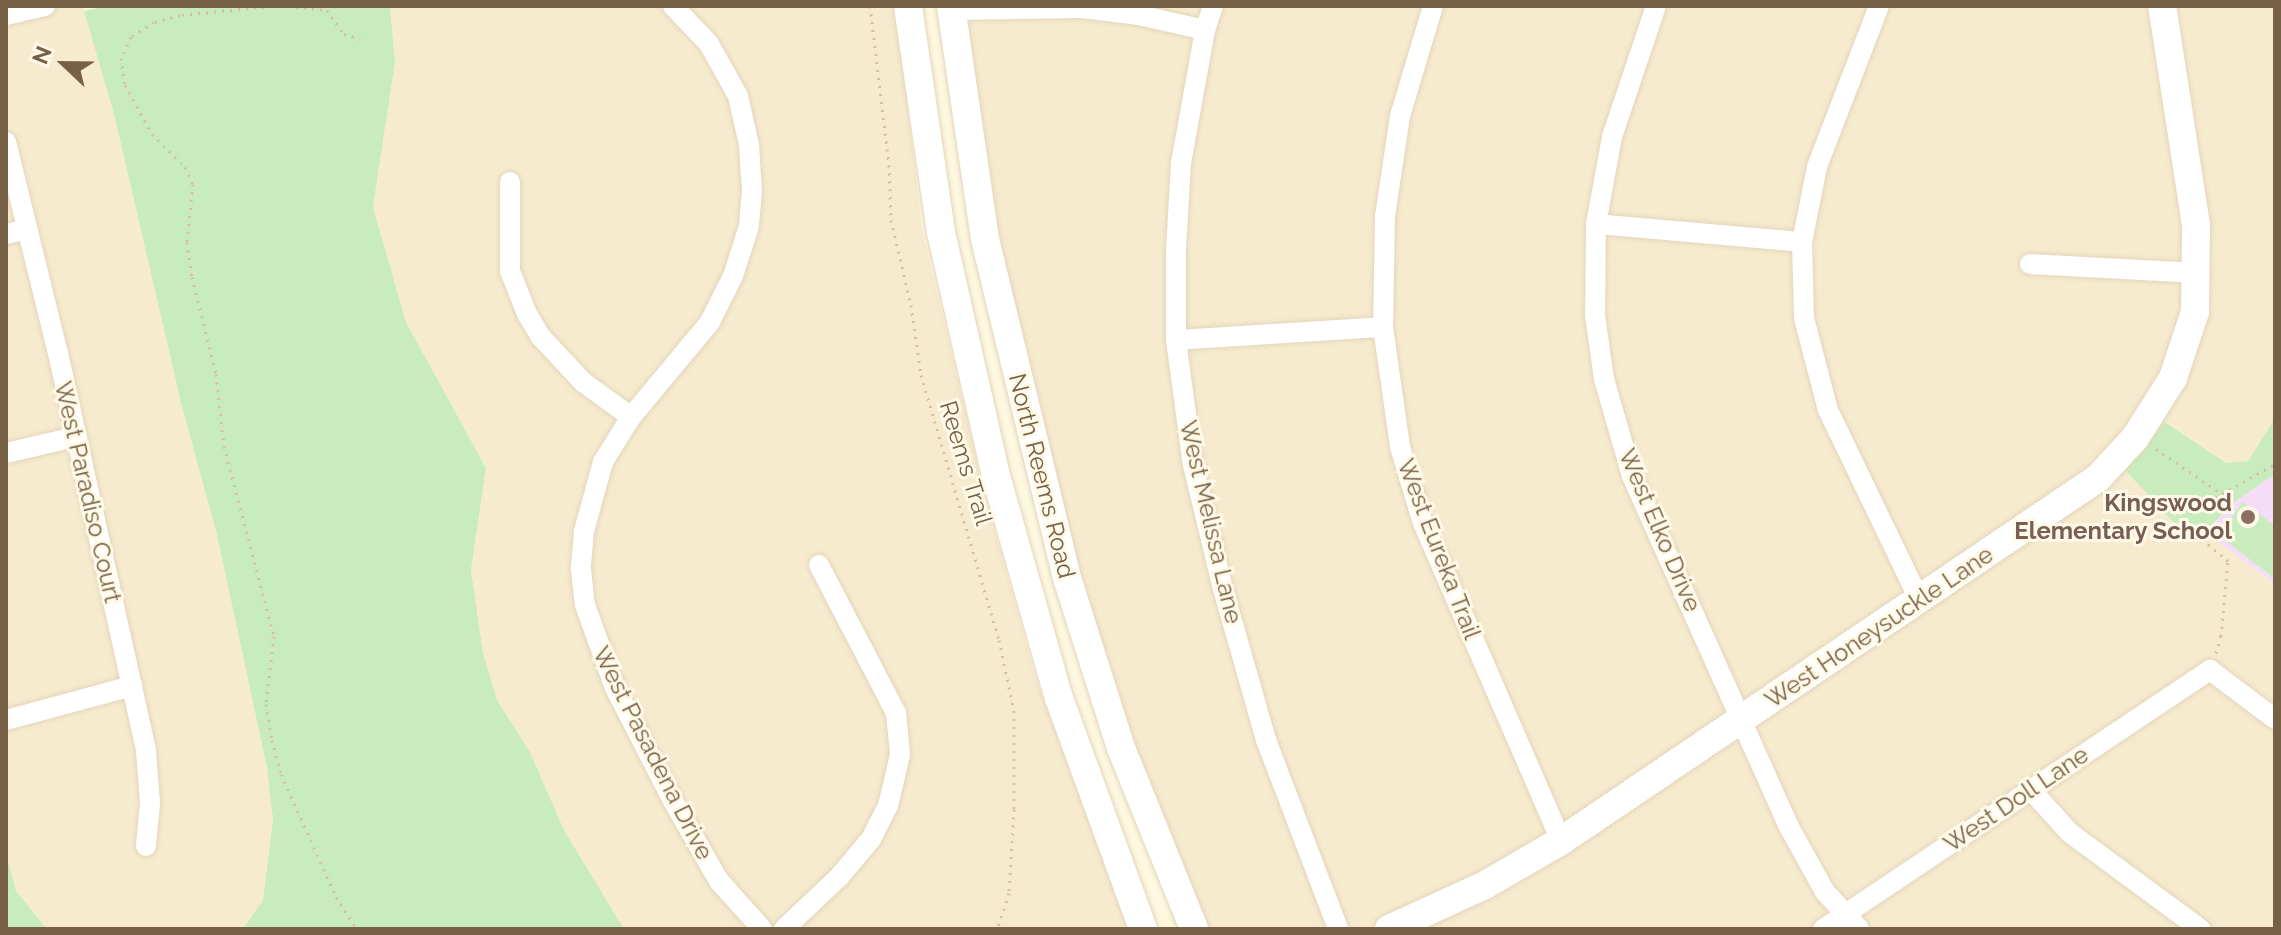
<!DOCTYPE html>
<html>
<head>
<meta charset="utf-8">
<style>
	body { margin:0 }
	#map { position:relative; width:2281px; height:935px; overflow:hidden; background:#fef8e0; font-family:Raleway,sans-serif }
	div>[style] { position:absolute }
	.residential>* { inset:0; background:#f6ebce }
	.education>* { inset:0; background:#f5ddfa }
	.green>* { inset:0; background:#c8ecbd }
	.path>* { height:3px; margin-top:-1.5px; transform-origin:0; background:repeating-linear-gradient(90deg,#dabf99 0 2px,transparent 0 8px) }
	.roads { filter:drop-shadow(0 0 2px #e3d5bb) drop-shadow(0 0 2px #e3d5bb) }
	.street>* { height:20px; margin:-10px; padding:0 10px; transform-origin:10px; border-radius:10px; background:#fff }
	.secondary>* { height:28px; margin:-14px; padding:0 14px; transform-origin:14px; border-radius:14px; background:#fff }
	.dots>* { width:22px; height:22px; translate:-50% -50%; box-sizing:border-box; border:4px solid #fffae8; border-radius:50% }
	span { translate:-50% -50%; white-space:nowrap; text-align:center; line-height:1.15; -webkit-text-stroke:6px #fffae8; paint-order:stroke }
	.street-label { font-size:24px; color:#776045 }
	.education-label { font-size:24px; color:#785e54; font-weight:700 }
	.right { translate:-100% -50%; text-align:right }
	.frame { position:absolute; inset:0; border:8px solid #776045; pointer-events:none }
	.north { position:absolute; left:24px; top:24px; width:80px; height:80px; -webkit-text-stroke:6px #fffae8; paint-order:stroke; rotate:292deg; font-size:22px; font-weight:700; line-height:32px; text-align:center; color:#776045 }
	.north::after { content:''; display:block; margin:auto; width:28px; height:36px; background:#776045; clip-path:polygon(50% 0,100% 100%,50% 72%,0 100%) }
</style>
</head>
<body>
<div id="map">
	<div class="residential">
		<i style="clip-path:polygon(6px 6px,83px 6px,114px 114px,181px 403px,217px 535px,267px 768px,273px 820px,263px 900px,243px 929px,47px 929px,16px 891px,6px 853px)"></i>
		<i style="clip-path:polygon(390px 6px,896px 6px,922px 230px,986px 500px,1035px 676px,1129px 929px,624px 929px,564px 830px,530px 752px,497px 700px,483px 653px,471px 570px,486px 468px,406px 322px,373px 207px,395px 62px)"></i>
		<i style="clip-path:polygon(964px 6px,2275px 6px,2275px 418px,2248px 461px,2226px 463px,2166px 422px,2125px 470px,2194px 543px,2205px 532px,2275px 584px,2275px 929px,1204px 929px,1118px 699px,1059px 506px,1006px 278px,976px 105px)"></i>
	</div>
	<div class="education">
		<i style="clip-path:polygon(2275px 474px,2275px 584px,2205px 532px,2236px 501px)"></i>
	</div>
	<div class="green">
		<i style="clip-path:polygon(107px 6px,390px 6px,395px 62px,373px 207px,406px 322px,486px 468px,471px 570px,483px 653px,497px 700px,530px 752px,564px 830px,624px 929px,243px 929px,263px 900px,273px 820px,267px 768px,217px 535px,181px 403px,114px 114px,84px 11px)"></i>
		<i style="clip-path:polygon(2275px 418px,2275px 474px,2236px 501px,2193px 543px,2125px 470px,2165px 422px,2226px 463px,2248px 461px)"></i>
		<i style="clip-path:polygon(2243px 502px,2275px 526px,2274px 578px,2218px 535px)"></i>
		<i style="clip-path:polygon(6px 853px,16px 891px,47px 929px,6px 929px)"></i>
	</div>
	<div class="path">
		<i style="left:272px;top:6px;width:92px;rotate:174.4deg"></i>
		<i style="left:180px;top:15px;width:27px;rotate:165deg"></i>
		<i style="left:154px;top:22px;width:27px;rotate:147deg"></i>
		<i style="left:131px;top:37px;width:23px;rotate:115deg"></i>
		<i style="left:121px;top:58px;width:27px;rotate:82deg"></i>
		<i style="left:125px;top:85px;width:56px;rotate:61.1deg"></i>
		<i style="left:152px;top:134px;width:47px;rotate:45deg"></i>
		<i style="left:185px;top:167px;width:19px;rotate:65deg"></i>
		<i style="left:193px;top:184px;width:58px;rotate:95.9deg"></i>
		<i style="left:187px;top:242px;width:35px;rotate:82deg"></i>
		<i style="left:192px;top:277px;width:100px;rotate:76.1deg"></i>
		<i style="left:216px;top:374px;width:72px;rotate:83.7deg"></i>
		<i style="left:224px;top:446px;width:196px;rotate:75.3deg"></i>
		<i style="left:274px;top:636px;width:68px;rotate:96.7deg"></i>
		<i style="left:266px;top:704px;width:36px;rotate:81deg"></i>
		<i style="left:272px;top:740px;width:35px;rotate:75deg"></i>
		<i style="left:281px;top:774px;width:135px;rotate:65.9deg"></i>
		<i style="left:336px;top:897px;width:38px;rotate:57deg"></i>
		<i style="left:288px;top:6px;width:39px;rotate:6deg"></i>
		<i style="left:327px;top:10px;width:29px;rotate:55deg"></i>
		<i style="left:344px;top:34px;width:17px;rotate:17deg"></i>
		<i style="left:870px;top:6px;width:160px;rotate:83.2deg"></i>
		<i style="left:889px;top:165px;width:55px;rotate:87.9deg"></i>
		<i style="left:891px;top:220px;width:87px;rotate:76.8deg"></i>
		<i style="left:911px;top:305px;width:71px;rotate:81.9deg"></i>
		<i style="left:921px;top:375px;width:276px;rotate:73.6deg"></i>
		<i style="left:999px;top:640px;width:73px;rotate:78.1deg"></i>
		<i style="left:1014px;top:711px;width:98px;rotate:90deg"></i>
		<i style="left:1014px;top:809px;width:84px;rotate:93.4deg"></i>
		<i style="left:1009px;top:893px;width:38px;rotate:108deg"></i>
		<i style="left:2156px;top:449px;width:80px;rotate:34.3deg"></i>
		<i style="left:2216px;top:653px;width:18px;rotate:-74deg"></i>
		<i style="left:2221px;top:636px;width:75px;rotate:-84.7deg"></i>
		<i style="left:2228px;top:561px;width:51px;rotate:-139.8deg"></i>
		<i style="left:2189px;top:528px;width:9px;rotate:-111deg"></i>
		<i style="left:2186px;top:520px;width:14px;rotate:-54deg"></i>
		<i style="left:2194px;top:509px;width:93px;rotate:-29.1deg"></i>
	</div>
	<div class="roads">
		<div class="street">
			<i style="left:673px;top:6px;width:52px;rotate:46.5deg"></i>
			<i style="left:709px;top:44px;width:60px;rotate:60.9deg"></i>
			<i style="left:738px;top:96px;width:50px;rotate:77.3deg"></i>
			<i style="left:749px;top:145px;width:46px;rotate:86.3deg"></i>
			<i style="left:752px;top:191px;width:35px;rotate:95deg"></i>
			<i style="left:749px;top:226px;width:52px;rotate:107.7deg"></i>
			<i style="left:733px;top:276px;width:51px;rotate:116.6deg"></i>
			<i style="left:710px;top:322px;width:124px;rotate:129.7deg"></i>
			<i style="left:631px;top:417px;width:53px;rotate:121.9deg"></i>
			<i style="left:603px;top:462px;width:72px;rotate:105.4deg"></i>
			<i style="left:584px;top:531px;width:38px;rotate:95deg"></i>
			<i style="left:581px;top:569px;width:36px;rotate:84deg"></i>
			<i style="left:585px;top:605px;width:88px;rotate:70.1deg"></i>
			<i style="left:615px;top:688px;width:127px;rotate:62.8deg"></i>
			<i style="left:673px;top:801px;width:92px;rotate:60.1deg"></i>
			<i style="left:719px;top:881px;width:64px;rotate:48.1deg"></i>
			<i style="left:1213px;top:6px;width:25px;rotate:108deg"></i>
			<i style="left:1205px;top:30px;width:135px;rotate:100.2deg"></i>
			<i style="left:1181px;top:163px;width:88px;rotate:93.3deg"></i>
			<i style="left:1176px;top:251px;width:89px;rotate:90deg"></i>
			<i style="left:1176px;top:340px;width:126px;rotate:82.3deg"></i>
			<i style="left:1193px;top:465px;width:128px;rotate:76.4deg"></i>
			<i style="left:1223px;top:589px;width:157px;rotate:74.1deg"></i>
			<i style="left:1266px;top:740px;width:202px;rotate:69.1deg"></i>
			<i style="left:1433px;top:6px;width:115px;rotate:106.7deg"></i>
			<i style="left:1400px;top:116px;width:101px;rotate:98.5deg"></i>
			<i style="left:1385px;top:216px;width:111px;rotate:91deg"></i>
			<i style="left:1383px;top:327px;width:121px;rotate:81.9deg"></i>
			<i style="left:1400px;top:447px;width:79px;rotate:73.2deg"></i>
			<i style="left:1423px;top:523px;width:347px;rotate:66.5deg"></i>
			<i style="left:1656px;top:6px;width:138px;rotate:108.6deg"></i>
			<i style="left:1612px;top:137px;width:88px;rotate:100.4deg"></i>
			<i style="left:1596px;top:224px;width:91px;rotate:90.6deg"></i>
			<i style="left:1595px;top:315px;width:65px;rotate:82deg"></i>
			<i style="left:1604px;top:379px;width:101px;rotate:73.9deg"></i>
			<i style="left:1632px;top:476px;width:385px;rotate:65.9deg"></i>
			<i style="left:1789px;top:827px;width:74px;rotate:61deg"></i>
			<i style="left:1825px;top:892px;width:50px;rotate:47.4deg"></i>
			<i style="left:1879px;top:6px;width:173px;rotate:111.1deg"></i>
			<i style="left:1817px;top:167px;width:76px;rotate:101.3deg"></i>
			<i style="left:1802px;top:242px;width:76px;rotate:88.5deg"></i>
			<i style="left:1804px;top:318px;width:95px;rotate:75.4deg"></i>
			<i style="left:1828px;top:410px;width:210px;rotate:64.3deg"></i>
			<i style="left:952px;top:10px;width:130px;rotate:-0.9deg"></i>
			<i style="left:1082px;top:8px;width:56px;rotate:7.1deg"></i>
			<i style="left:1138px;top:15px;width:69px;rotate:12.6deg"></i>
			<i style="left:6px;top:15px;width:40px;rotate:-13deg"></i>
			<i style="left:6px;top:142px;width:217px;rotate:76.2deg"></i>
			<i style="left:58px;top:353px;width:408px;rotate:77.5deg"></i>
			<i style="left:146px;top:751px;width:52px;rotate:85.6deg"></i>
			<i style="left:150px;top:803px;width:43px;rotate:95.3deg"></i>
			<i style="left:510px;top:182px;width:89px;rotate:90deg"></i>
			<i style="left:510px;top:271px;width:46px;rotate:68.4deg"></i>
			<i style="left:527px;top:314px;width:27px;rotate:59deg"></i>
			<i style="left:541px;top:337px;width:62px;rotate:47deg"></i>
			<i style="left:583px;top:382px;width:59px;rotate:36.1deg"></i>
			<i style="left:1596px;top:224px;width:207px;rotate:5deg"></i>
			<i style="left:6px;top:234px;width:22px;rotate:-13deg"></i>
			<i style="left:2030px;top:264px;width:167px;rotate:3.1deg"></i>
			<i style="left:1176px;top:340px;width:207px;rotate:-3.6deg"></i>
			<i style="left:6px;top:453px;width:71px;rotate:-13.1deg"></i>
			<i style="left:6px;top:720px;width:131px;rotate:-15.1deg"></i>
			<i style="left:2031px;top:790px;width:58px;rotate:47.8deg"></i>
			<i style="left:2070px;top:833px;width:162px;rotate:36.4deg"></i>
			<i style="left:784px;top:929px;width:76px;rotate:-43.4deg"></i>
			<i style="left:839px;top:877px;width:50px;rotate:-49.9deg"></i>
			<i style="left:871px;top:839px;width:37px;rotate:-63deg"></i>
			<i style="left:888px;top:806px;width:52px;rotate:-76.8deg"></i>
			<i style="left:900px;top:755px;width:42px;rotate:-95.4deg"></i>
			<i style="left:896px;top:713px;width:167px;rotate:-117.5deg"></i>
			<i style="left:1823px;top:929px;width:466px;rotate:-33.8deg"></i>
			<i style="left:2210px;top:670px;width:81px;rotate:37deg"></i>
		</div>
		<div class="secondary">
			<i style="left:908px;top:6px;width:228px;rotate:81.7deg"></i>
			<i style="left:941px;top:232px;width:250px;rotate:77.3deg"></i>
			<i style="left:996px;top:476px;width:231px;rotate:74.2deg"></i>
			<i style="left:1059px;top:698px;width:246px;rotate:70deg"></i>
			<i style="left:951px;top:6px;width:235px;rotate:81.7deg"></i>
			<i style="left:985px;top:239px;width:352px;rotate:76.4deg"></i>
			<i style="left:1068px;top:581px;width:175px;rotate:72.4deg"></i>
			<i style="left:1121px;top:748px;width:195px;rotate:68deg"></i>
			<i style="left:1389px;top:929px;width:106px;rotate:-24.6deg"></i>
			<i style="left:1485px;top:885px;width:88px;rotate:-30.1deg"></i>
			<i style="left:1561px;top:841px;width:648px;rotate:-34.06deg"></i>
			<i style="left:2098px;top:478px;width:54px;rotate:-47.2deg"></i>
			<i style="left:2135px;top:438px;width:71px;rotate:-57.7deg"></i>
			<i style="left:2173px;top:378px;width:70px;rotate:-71.6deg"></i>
			<i style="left:2195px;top:312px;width:87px;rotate:-89.3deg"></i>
			<i style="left:2196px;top:225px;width:222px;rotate:-98.8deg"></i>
		</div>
	</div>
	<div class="dots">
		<i style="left:2248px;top:517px;background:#8d6e63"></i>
	</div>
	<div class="street-label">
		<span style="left:966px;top:463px;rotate:73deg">Reems Trail</span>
		<span style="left:1042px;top:476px;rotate:76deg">North Reems Road</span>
		<span style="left:88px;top:492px;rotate:77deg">West Paradiso Court</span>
		<span style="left:1211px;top:522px;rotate:77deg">West Melissa Lane</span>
		<span style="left:1660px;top:530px;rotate:67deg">West Elko Drive</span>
		<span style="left:1439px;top:549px;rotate:69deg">West Eureka Trail</span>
		<span style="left:1879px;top:627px;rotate:-34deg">West Honeysuckle Lane</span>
		<span style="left:653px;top:753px;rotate:63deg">West Pasadena Drive</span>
		<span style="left:2016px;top:799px;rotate:-34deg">West Doll Lane</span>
	</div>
	<div class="education-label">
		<span class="right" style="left:2232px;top:517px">Kingswood<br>Elementary School</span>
	</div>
	<div class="frame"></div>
	<div class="north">N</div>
</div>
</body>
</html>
